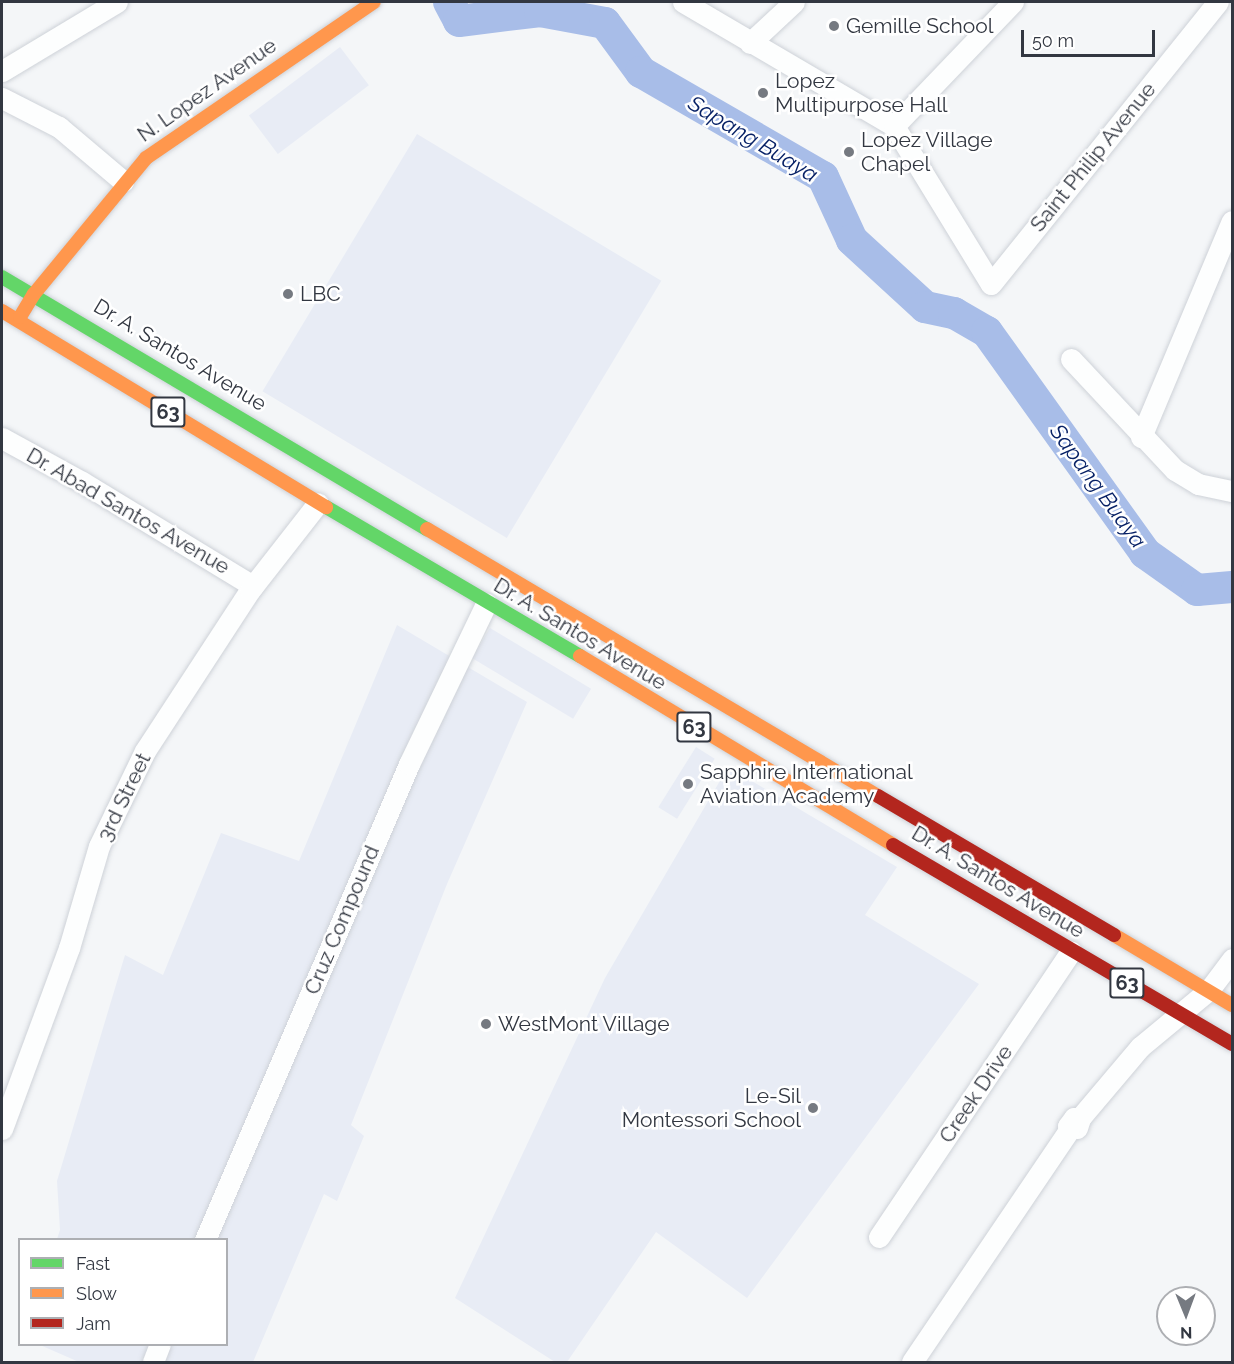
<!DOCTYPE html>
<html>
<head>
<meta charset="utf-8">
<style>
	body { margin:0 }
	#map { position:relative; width:1234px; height:1364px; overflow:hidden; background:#f4f6f8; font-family:Raleway,sans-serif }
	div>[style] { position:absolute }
	.built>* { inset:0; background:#e8ecf5; transform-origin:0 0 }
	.river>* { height:32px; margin:-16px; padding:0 16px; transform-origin:16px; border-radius:16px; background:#a8bde8 }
	.roads { filter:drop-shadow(0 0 2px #ced2d8) drop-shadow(0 0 2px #ced2d8) }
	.street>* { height:21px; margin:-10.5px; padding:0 10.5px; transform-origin:10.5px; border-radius:10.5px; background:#fdfefe }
	.fast>* { height:14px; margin:-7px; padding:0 7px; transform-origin:7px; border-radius:7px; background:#63d668 }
	.slow>* { height:14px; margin:-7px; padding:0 7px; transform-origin:7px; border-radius:7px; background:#ff974d }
	.jam>* { height:14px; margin:-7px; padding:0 7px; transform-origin:7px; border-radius:7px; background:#b3261e }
	.dots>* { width:16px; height:16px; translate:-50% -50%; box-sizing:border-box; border:3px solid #fff; border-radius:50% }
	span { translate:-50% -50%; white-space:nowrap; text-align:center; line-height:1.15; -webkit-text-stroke:5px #fff; paint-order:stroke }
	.shield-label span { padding:2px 4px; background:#fff; border:2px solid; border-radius:4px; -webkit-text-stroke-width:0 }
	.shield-label { font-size:20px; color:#323741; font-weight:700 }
	.poi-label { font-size:21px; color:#323741 }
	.left { translate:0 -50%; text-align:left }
	.right { translate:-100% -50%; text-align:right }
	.street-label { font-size:21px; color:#323741 }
	.water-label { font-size:22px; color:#072166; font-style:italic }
	.frame { position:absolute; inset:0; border:3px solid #323741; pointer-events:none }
	.legend { position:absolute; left:18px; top:1238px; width:210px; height:108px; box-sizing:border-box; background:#fff; border:2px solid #adafb3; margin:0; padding:8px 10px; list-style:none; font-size:18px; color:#323741 }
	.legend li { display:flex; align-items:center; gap:12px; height:30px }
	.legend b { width:30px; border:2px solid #adafb3 }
	.north { position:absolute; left:1156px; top:1286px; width:60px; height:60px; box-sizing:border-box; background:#fff; border:2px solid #adafb3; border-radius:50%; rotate:179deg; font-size:16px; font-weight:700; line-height:24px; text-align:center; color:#323741 }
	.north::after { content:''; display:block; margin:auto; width:21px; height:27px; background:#767a81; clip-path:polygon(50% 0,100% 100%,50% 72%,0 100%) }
	.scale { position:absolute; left:1021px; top:30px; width:134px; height:27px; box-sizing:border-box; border:3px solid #323741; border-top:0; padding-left:8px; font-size:18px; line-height:21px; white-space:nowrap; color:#323741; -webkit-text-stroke:4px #fff; paint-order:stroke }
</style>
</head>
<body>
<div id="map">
	<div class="built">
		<i style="left:340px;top:47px;width:48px;height:114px;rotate:53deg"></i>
		<i style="left:417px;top:134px;width:285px;height:300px;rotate:31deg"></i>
		<i style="clip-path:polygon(397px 625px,527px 702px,447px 884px,351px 1125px,364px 1136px,337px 1201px,324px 1194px,253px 1362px,79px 1362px,40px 1345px,226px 1344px,226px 1240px,57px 1239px,60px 1230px,57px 1181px,125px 955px,163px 975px,221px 833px,299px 861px)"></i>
		<i style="left:490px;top:628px;width:118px;height:35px;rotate:31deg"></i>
		<i style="left:696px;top:747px;width:22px;height:71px;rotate:32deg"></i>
		<i style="clip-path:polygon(728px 767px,897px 867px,865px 915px,979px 984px,747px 1298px,656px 1232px,567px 1362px,555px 1362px,455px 1298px,605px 978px)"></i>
	</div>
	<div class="river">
		<i style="left:449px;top:2px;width:21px;rotate:62deg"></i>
		<i style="left:459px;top:21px;width:82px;rotate:-7deg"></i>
		<i style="left:540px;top:11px;width:66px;rotate:10.5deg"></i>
		<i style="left:605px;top:23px;width:61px;rotate:53.7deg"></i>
		<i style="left:641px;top:72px;width:210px;rotate:30deg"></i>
		<i style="left:823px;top:177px;width:69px;rotate:65.3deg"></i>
		<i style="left:852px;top:240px;width:99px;rotate:42.5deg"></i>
		<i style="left:925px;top:307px;width:30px;rotate:12deg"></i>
		<i style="left:954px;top:313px;width:38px;rotate:30deg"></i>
		<i style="left:987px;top:332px;width:272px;rotate:54.4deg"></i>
		<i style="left:1145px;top:553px;width:64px;rotate:35.4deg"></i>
		<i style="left:1197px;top:590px;width:35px;rotate:-5deg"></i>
	</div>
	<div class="roads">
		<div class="street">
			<i style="left:683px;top:2px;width:245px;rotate:30.4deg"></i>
			<i style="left:894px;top:126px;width:185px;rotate:58.5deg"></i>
			<i style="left:991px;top:284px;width:362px;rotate:-51.2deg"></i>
			<i style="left:750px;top:43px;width:60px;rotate:-43deg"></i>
			<i style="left:2px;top:71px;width:134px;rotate:-31deg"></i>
			<i style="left:2px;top:98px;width:64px;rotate:27deg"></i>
			<i style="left:59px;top:127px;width:84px;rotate:40.2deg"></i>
			<i style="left:894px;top:126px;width:172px;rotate:-46.2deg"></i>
			<i style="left:1071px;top:359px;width:152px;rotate:46.9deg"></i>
			<i style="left:1175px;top:470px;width:27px;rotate:31deg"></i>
			<i style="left:1198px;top:484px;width:35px;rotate:12deg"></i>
			<i style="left:1141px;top:437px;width:234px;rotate:-67.2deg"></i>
			<i style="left:2px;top:438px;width:91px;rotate:28.8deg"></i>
			<i style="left:82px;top:482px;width:200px;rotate:31.3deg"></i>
			<i style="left:1077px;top:1128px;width:10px;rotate:-73deg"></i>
			<i style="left:1080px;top:1118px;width:93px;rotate:-49.8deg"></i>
			<i style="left:1140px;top:1047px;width:89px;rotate:-39.6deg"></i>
			<i style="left:1209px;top:990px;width:39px;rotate:-53deg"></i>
			<i style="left:2px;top:1129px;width:193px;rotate:-69.7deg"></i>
			<i style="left:69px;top:948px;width:106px;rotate:-73.6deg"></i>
			<i style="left:99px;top:846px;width:106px;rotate:-64.2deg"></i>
			<i style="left:145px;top:751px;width:192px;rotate:-56.9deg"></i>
			<i style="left:250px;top:590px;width:110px;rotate:-52deg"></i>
			<i style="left:879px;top:1237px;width:344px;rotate:-56.1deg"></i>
			<i style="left:205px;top:1240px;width:518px;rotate:-66.8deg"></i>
			<i style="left:409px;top:764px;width:178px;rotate:-64.3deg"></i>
			<i style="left:153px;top:1362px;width:19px;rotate:-69deg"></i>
			<i style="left:912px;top:1362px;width:280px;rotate:-55.9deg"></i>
			<i style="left:1069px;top:1130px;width:4px;rotate:-104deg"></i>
			<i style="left:1068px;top:1126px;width:10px;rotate:-53deg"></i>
			<i style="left:1074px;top:1118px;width:6px"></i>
		</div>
		<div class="fast">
			<i style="left:2px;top:277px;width:494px;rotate:30.7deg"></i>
			<i style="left:326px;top:507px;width:294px;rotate:30.4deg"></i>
		</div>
		<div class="slow">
			<i style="left:2px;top:311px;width:379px;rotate:31.2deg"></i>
			<i style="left:20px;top:317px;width:27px;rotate:-59deg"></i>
			<i style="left:34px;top:294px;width:176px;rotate:-50.5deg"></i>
			<i style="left:146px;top:158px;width:276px;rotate:-34.4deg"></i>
			<i style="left:427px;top:529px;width:524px;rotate:30.63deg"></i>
			<i style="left:580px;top:656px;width:366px;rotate:31.1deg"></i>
			<i style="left:1114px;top:935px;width:137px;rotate:30.7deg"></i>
		</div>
		<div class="jam">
			<i style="left:878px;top:796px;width:274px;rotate:30.5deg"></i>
			<i style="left:893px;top:845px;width:393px;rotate:30.4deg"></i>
		</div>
	</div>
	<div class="dots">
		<i style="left:834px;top:26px;background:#767a81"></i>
		<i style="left:763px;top:93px;background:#767a81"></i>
		<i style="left:849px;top:152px;background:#767a81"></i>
		<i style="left:288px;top:294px;background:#767a81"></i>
		<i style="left:688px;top:784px;background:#767a81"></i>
		<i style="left:486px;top:1024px;background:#767a81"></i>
		<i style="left:813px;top:1108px;background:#767a81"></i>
	</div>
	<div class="shield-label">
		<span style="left:168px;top:412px">63</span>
		<span style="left:694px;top:727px">63</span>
		<span style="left:1127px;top:983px">63</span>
	</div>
	<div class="poi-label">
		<span class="left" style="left:846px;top:26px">Gemille School</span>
		<span class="left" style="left:775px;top:93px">Lopez<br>Multipurpose Hall</span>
		<span class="left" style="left:861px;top:152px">Lopez Village<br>Chapel</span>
		<span class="left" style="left:300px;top:294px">LBC</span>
		<span class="left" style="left:700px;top:784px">Sapphire International<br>Aviation Academy</span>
		<span class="left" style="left:498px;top:1024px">WestMont Village</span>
		<span class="right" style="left:801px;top:1108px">Le-Sil<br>Montessori School</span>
	</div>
	<div class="street-label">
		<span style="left:207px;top:90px;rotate:-35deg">N. Lopez Avenue</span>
		<span style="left:1093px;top:157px;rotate:-51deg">Saint Philip Avenue</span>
		<span style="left:180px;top:355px;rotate:31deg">Dr. A. Santos Avenue</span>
		<span style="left:128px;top:511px;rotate:30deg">Dr. Abad Santos Avenue</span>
		<span style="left:580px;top:634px;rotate:31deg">Dr. A. Santos Avenue</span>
		<span style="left:124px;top:797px;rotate:-64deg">3rd Street</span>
		<span style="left:998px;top:882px;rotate:31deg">Dr. A. Santos Avenue</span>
		<span style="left:342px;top:920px;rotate:-67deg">Cruz Compound</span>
		<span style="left:976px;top:1094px;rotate:-56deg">Creek Drive</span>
	</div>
	<div class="water-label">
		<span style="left:753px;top:139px;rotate:31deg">Sapang Buaya</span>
		<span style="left:1098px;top:486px;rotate:54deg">Sapang Buaya</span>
	</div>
	<div class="frame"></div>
	<ul class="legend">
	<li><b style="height:8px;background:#63d668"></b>Fast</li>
	<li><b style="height:8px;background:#ff974d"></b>Slow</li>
	<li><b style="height:8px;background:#b3261e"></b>Jam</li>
	</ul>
	<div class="north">N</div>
	<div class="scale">50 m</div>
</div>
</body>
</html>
